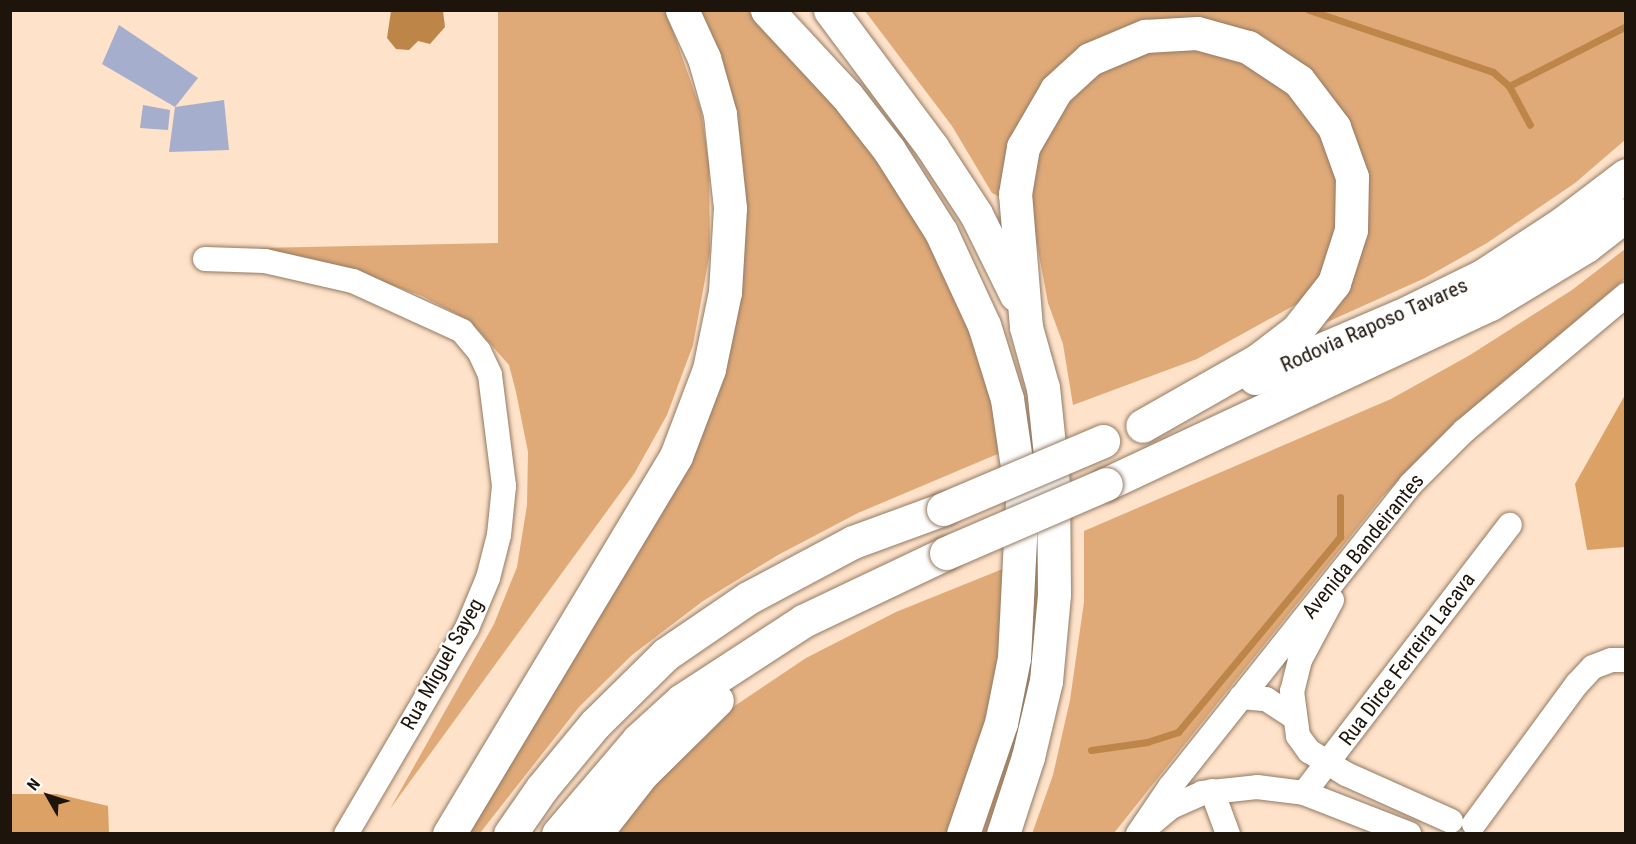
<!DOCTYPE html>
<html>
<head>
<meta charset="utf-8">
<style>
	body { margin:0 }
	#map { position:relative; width:1636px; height:844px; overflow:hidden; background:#fee2c9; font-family:"Roboto Condensed",sans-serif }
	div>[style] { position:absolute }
	.green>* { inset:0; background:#dfaa78 }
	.forest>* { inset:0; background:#dca165 }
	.water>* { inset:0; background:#be8549 }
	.stream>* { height:7px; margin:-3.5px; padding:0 3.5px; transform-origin:3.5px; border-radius:3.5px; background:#be8549 }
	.building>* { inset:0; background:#a5aecc }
	.roads { filter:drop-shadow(0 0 2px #937a63) drop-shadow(0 0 2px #937a63) }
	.minor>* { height:24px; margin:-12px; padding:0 12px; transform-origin:12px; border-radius:12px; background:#fff }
	.highway>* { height:33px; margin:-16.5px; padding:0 16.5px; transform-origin:16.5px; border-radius:16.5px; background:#fff }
	.bridges { filter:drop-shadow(0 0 2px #937a63) drop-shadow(0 0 2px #937a63) }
	.highway-bridge>* { height:33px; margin:-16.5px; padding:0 16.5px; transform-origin:16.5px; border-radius:16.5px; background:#fff }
	span { translate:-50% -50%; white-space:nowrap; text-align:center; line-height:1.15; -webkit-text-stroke:4.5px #fff; paint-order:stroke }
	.street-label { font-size:21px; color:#1d140b }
	.frame { position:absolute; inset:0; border:12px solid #1d140b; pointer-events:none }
	.north { position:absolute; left:18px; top:766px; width:60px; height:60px; -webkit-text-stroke:4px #fff; paint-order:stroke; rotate:309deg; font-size:16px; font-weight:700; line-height:24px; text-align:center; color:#1d140b }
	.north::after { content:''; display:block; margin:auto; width:21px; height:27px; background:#1d140b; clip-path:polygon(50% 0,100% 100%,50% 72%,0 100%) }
</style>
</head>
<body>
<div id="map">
	<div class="green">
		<i style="clip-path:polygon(498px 11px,666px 11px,701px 111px,709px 164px,710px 252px,693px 345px,667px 415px,634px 474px,390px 809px,494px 624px,517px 567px,527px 505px,528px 452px,516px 392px,509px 365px,470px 321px,422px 296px,349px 270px,259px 248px,498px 243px)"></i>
		<i style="clip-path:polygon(697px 11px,748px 11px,837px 101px,915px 210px,978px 337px,1007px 450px,858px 513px,778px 555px,703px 601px,632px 655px,579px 707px,480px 833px,461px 834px,726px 354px)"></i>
		<i style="clip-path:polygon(865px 11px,1625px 11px,1625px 140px,1575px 183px,1487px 243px,1425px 278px,1314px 328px,1365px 189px,1257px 41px,1113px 36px,1008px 144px,1000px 197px,992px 193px,952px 126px)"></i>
		<i style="clip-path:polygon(1161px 46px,1203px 47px,1246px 57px,1317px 118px,1340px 168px,1333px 257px,1311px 296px,1197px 359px,1073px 405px,1063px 344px,1048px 303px,1028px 196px,1035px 156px,1056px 115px,1083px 85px,1120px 61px)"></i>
		<i style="clip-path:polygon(1625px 249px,1625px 279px,1446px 432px,1382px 497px,1114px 833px,1032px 834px,1053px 775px,1070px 700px,1084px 602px,1084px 531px,1391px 399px,1470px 355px,1572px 290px)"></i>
		<i style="clip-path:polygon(1048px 561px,1042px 656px,992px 833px,974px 834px,1029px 566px)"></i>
		<i style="clip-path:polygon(1010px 566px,987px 735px,951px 833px,613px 834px,672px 763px,736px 705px,806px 658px,896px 612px)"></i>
	</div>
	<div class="forest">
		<i style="clip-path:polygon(1625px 395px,1625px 547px,1587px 550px,1575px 484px)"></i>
		<i style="clip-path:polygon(10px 794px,57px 794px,108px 806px,109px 833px,11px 833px)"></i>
	</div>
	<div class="water">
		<i style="clip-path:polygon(391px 11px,443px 11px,445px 27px,430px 44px,418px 41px,409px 50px,396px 49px,387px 38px)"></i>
	</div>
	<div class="stream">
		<i style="left:1309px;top:10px;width:194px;rotate:18.6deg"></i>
		<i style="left:1493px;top:72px;width:21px;rotate:41deg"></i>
		<i style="left:1509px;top:86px;width:44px;rotate:61.7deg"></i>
		<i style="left:1509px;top:86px;width:131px;rotate:-27.1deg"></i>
		<i style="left:1091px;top:750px;width:57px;rotate:-8.1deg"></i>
		<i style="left:1147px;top:742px;width:33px;rotate:-18deg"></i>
		<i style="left:1178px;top:732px;width:254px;rotate:-50.3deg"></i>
		<i style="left:1340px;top:537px;width:40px;rotate:-90deg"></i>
	</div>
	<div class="building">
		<i style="clip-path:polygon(119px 25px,198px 78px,175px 107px,102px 64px)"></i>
		<i style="clip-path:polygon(224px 100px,229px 150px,169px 152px,175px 107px)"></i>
		<i style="clip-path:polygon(143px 105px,170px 110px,168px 130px,140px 128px)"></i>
	</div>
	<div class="roads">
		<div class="minor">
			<i style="left:205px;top:259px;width:60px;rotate:1.9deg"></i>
			<i style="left:265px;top:261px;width:90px;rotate:12.8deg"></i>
			<i style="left:353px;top:281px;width:120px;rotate:24.6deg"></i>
			<i style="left:462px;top:331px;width:26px;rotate:50deg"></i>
			<i style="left:479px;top:351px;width:26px;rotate:65deg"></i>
			<i style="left:490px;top:375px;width:112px;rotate:82.8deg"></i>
			<i style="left:504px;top:486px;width:49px;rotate:95.8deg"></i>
			<i style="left:499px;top:535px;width:44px;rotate:104.3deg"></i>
			<i style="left:488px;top:578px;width:54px;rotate:112.8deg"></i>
			<i style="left:467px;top:628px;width:239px;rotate:120.4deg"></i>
			<i style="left:1332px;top:600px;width:68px;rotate:118.1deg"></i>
			<i style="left:1300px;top:660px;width:32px;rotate:104deg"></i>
			<i style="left:1292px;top:691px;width:45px;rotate:82.4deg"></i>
			<i style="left:1298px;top:736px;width:19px;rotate:54deg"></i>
			<i style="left:1309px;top:751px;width:44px;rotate:31.9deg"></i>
			<i style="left:1346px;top:774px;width:115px;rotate:24.1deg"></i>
			<i style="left:1241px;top:697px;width:25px;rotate:5deg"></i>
			<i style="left:1266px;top:699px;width:33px;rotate:33deg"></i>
			<i style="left:1212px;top:791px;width:46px;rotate:69.6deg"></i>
			<i style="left:1304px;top:793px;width:338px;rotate:-52.5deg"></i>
			<i style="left:1153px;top:822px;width:23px;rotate:-40deg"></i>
			<i style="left:1171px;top:807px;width:34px;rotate:-24deg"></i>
			<i style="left:1202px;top:793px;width:55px;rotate:-6.2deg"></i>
			<i style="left:1257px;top:787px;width:47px;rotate:7.3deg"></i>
			<i style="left:1304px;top:793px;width:113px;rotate:21.3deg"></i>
			<i style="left:1474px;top:824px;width:174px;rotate:-53.7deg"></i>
			<i style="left:1577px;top:684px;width:23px;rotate:-47deg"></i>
			<i style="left:1593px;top:667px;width:19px;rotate:-21deg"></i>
			<i style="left:1611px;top:660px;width:15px"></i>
			<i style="left:1138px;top:834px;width:57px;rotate:-55.8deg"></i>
			<i style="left:1170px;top:787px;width:387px;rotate:-51.5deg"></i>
			<i style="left:1411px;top:484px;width:75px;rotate:-45deg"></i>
			<i style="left:1464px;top:431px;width:212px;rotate:-40deg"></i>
		</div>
		<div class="highway">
			<i style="left:767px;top:10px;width:117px;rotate:47.1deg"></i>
			<i style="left:847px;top:96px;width:68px;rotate:52.1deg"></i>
			<i style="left:889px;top:150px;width:97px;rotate:57.6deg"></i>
			<i style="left:941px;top:232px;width:102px;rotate:65.2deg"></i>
			<i style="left:984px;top:325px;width:77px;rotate:72.7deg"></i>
			<i style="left:1007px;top:399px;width:102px;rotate:81.6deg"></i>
			<i style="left:1022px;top:500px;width:158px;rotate:92.9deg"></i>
			<i style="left:1014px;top:658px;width:66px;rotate:101.3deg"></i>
			<i style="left:1001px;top:723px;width:117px;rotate:108.9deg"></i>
			<i style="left:830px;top:10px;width:171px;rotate:53.3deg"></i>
			<i style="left:932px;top:147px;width:80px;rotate:56.7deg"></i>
			<i style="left:976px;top:214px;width:90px;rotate:63.7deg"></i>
			<i style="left:1255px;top:378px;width:158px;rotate:-23.2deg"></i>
			<i style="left:1400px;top:316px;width:91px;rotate:-26deg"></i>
			<i style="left:1482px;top:276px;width:97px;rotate:-33.2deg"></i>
			<i style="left:1563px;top:223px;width:79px;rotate:-37.3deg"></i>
			<i style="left:1106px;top:484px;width:424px;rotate:-25.1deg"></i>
			<i style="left:1490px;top:304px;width:112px;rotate:-31.1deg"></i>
			<i style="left:1586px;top:246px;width:51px;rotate:-37.8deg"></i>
			<i style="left:449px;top:834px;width:441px;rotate:-59deg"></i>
			<i style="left:676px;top:456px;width:93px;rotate:-69.2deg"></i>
			<i style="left:709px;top:369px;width:79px;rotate:-78.3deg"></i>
			<i style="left:725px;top:292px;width:84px;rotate:-86.6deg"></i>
			<i style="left:730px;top:208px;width:95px;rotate:-96.1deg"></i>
			<i style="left:720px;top:114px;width:58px;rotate:-105.9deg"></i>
			<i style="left:704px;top:58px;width:53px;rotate:-114.6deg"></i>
			<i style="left:510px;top:834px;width:56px;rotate:-55.2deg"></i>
			<i style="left:542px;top:788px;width:83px;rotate:-50.4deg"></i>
			<i style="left:595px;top:724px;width:100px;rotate:-44.6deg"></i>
			<i style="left:666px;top:654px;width:99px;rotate:-34.3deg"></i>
			<i style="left:748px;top:598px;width:119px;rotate:-28.1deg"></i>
			<i style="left:853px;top:542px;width:96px;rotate:-20.1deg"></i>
			<i style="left:558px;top:834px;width:123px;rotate:-49.6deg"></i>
			<i style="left:638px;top:740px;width:59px;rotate:-42.3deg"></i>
			<i style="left:682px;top:700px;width:145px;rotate:-33.1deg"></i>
			<i style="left:803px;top:621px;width:158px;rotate:-25.4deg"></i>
			<i style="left:595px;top:834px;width:76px;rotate:-51.9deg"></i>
			<i style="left:642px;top:774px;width:105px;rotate:-44.6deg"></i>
			<i style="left:1003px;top:834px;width:81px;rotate:-72deg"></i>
			<i style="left:1028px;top:757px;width:78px;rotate:-76.7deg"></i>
			<i style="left:1046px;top:681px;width:87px;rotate:-84.7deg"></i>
			<i style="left:1054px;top:594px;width:110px;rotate:-90.5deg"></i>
			<i style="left:1053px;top:484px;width:97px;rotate:-95.9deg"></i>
			<i style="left:1043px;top:388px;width:63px;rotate:-105.6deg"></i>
			<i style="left:1026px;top:327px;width:133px;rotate:-94.7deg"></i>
			<i style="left:1015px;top:194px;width:48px;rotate:-80.3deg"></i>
			<i style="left:1023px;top:147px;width:66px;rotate:-59.9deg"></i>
			<i style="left:1056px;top:90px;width:46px;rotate:-42.4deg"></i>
			<i style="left:1090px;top:59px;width:60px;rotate:-22.7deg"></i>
			<i style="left:1145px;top:36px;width:52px;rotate:-3.3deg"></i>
			<i style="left:1197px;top:33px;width:53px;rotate:15.4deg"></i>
			<i style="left:1248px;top:47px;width:61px;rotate:33.7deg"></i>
			<i style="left:1299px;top:81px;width:58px;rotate:52.7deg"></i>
			<i style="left:1334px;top:127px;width:53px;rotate:70.2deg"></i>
			<i style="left:1352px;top:177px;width:53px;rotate:91.1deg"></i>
			<i style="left:1351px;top:230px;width:56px;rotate:107.8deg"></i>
			<i style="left:1334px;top:283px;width:60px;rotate:128.2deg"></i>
			<i style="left:1297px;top:330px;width:49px;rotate:142.4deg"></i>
			<i style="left:1258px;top:360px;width:133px;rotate:150.4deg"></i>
		</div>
	</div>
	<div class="bridges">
		<div class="highway-bridge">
			<i style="left:943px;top:509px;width:174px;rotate:-23deg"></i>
			<i style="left:946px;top:553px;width:174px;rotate:-23.3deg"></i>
		</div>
	</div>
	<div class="street-label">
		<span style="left:1374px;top:325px;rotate:-24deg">Rodovia Raposo Tavares</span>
		<span style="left:1363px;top:546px;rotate:-51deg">Avenida Bandeirantes</span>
		<span style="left:1407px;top:659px;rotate:-53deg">Rua Dirce Ferreira Lacava</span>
		<span style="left:442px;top:664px;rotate:-61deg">Rua Miguel Sayeg</span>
	</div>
	<div class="frame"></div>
	<div class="north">N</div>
</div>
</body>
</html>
